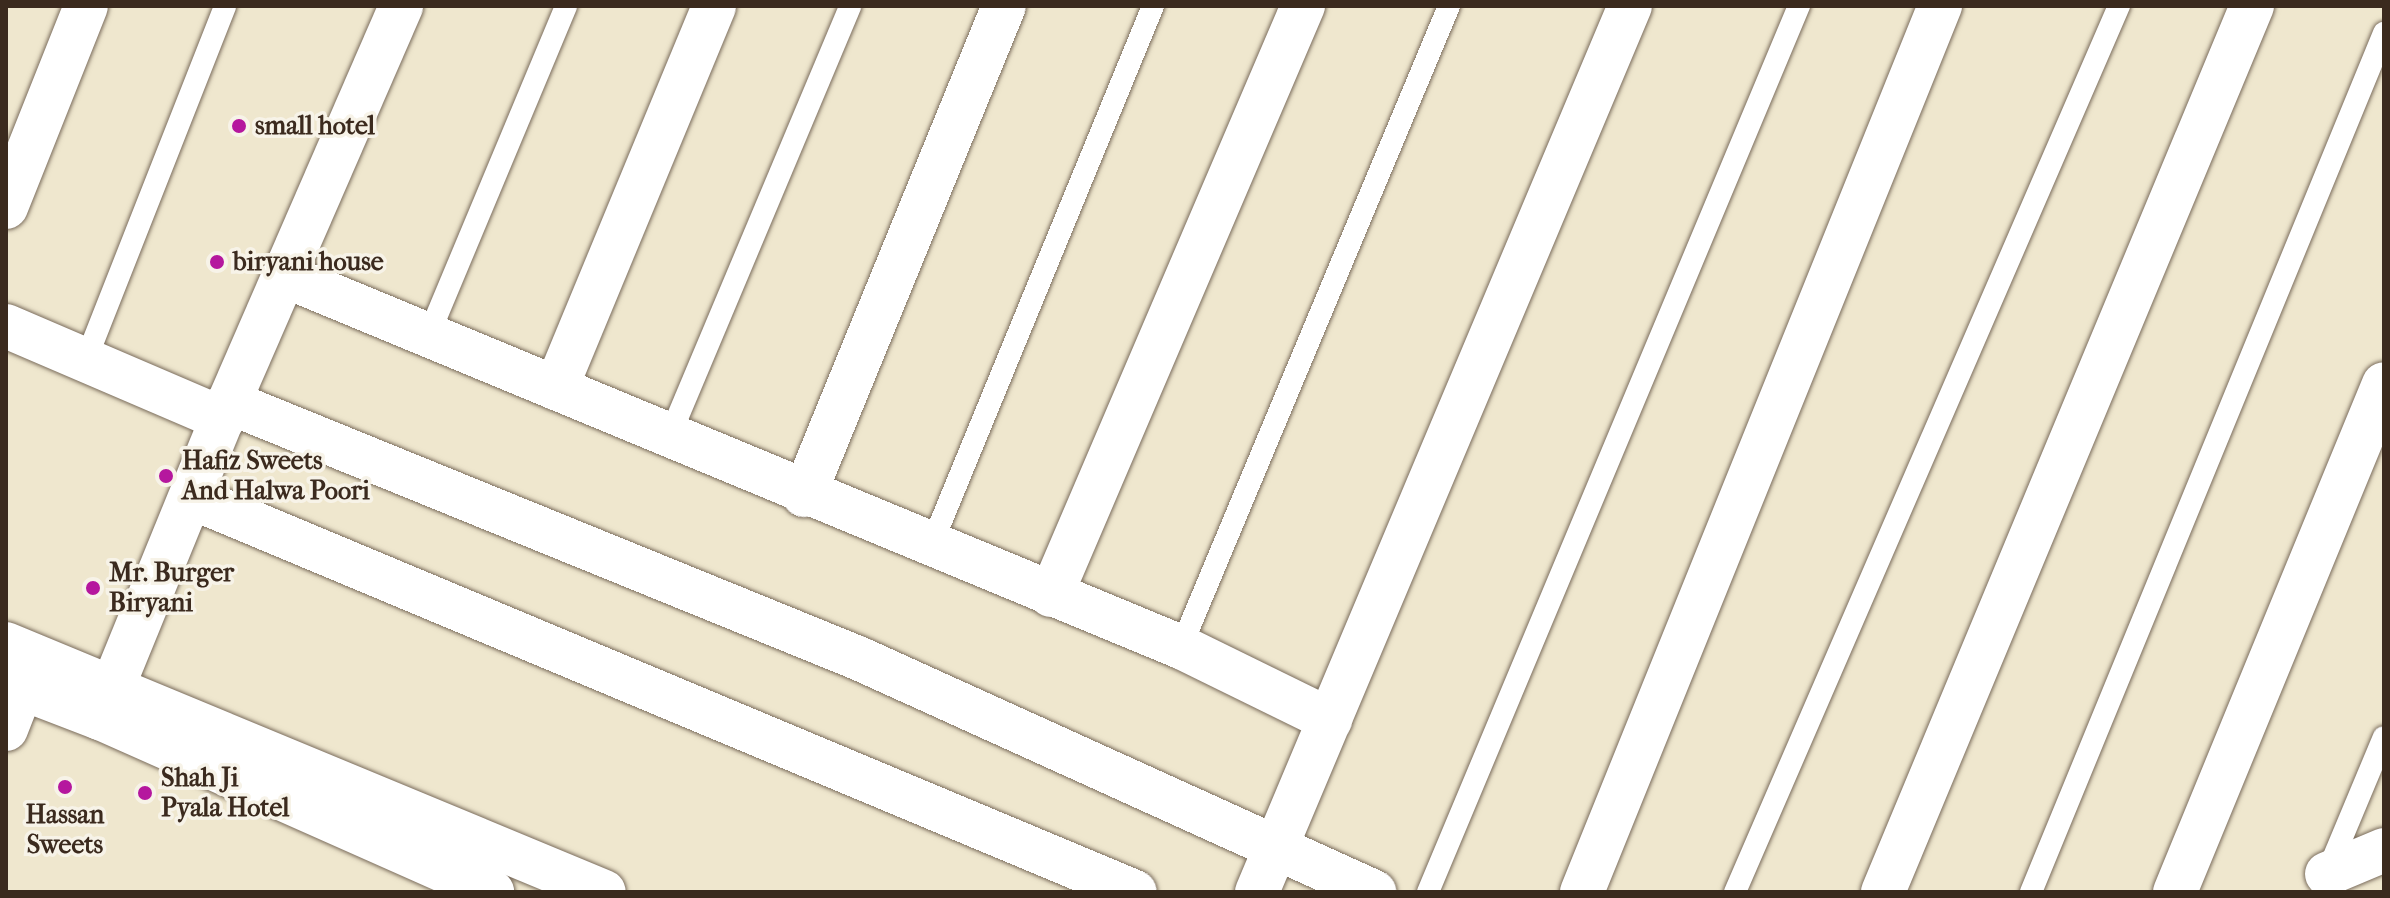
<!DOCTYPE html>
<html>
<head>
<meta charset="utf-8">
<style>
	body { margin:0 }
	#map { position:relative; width:2390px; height:898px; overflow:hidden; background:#efe7ce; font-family:"IM FELL French Canon",serif }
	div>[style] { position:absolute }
	.roads { filter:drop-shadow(0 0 2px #7a6c5c) drop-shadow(0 0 2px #7a6c5c) }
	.service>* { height:22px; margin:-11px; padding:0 11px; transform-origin:11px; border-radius:11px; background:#fff }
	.minor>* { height:44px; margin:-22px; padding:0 22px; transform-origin:22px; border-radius:22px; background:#fff }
	.tertiary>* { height:44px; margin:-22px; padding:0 22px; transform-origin:22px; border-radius:22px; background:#fff }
	.dots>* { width:22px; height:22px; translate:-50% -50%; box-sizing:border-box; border:4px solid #f7f3e8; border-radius:50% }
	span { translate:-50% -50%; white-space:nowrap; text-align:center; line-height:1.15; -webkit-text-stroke:7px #f7f3e8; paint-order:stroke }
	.poi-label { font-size:26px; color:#3b2a1e; font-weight:700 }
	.left { translate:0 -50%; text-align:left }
	.frame { position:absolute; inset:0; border:8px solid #3b2a1e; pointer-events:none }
</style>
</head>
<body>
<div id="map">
	<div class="roads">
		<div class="service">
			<i style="left:429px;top:334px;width:355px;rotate:-67.3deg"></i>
			<i style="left:85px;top:362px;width:383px;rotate:-68.5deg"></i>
			<i style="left:670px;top:435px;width:465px;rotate:-67.2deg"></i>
			<i style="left:931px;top:546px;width:584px;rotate:-67.65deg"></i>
			<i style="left:1181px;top:647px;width:695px;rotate:-67.31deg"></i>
			<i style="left:2327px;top:873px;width:147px;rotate:-67.3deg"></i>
			<i style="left:1428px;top:892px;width:961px;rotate:-67.28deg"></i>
			<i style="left:1735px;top:892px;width:966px;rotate:-66.57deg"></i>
			<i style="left:2031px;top:892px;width:929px;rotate:-67.66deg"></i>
		</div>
		<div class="minor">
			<i style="left:6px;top:207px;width:216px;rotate:-68.3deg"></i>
			<i style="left:288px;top:277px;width:967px;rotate:22.51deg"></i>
			<i style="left:1181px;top:647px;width:166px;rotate:26.1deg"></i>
			<i style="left:6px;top:326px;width:236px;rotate:23.2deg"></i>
			<i style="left:556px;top:388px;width:413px;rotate:-67.5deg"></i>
			<i style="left:229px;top:402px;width:679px;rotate:22.15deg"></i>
			<i style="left:858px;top:658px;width:567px;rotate:24.39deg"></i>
			<i style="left:804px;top:495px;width:528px;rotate:-67.76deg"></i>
			<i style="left:191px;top:497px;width:1023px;rotate:22.71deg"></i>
			<i style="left:1051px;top:595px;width:641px;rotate:-66.84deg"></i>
			<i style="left:6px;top:729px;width:44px;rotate:-68.7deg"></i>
			<i style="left:2327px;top:874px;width:62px;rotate:-22.8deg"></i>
			<i style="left:1582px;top:892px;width:956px;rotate:-68deg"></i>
			<i style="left:1883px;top:892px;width:960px;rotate:-67.39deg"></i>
			<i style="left:2175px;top:892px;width:549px;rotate:-67.64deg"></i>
		</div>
		<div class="tertiary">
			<i style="left:6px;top:644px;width:647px;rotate:22.52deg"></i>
			<i style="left:6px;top:682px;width:101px;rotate:21deg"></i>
			<i style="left:100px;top:718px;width:429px;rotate:23.9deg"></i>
			<i style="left:100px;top:718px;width:341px;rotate:-67.8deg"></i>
			<i style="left:229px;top:402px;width:432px;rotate:-66.5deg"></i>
			<i style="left:1257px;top:892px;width:961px;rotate:-67.17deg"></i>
		</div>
	</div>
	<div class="dots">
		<i style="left:239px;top:126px;background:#b5179e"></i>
		<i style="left:217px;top:262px;background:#b5179e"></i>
		<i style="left:166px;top:476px;background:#b5179e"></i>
		<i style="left:93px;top:588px;background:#b5179e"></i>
		<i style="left:65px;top:787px;background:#b5179e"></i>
		<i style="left:145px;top:793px;background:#b5179e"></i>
	</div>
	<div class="poi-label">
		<span class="left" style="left:255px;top:126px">small hotel</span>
		<span class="left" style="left:233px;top:262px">biryani house</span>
		<span class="left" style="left:182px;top:476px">Hafiz Sweets<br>And Halwa Poori</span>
		<span class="left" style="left:109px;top:588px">Mr. Burger<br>Biryani</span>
		<span class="left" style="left:161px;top:793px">Shah Ji<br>Pyala Hotel</span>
		<span style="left:65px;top:830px">Hassan<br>Sweets</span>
	</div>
	<div class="frame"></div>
</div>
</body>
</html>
